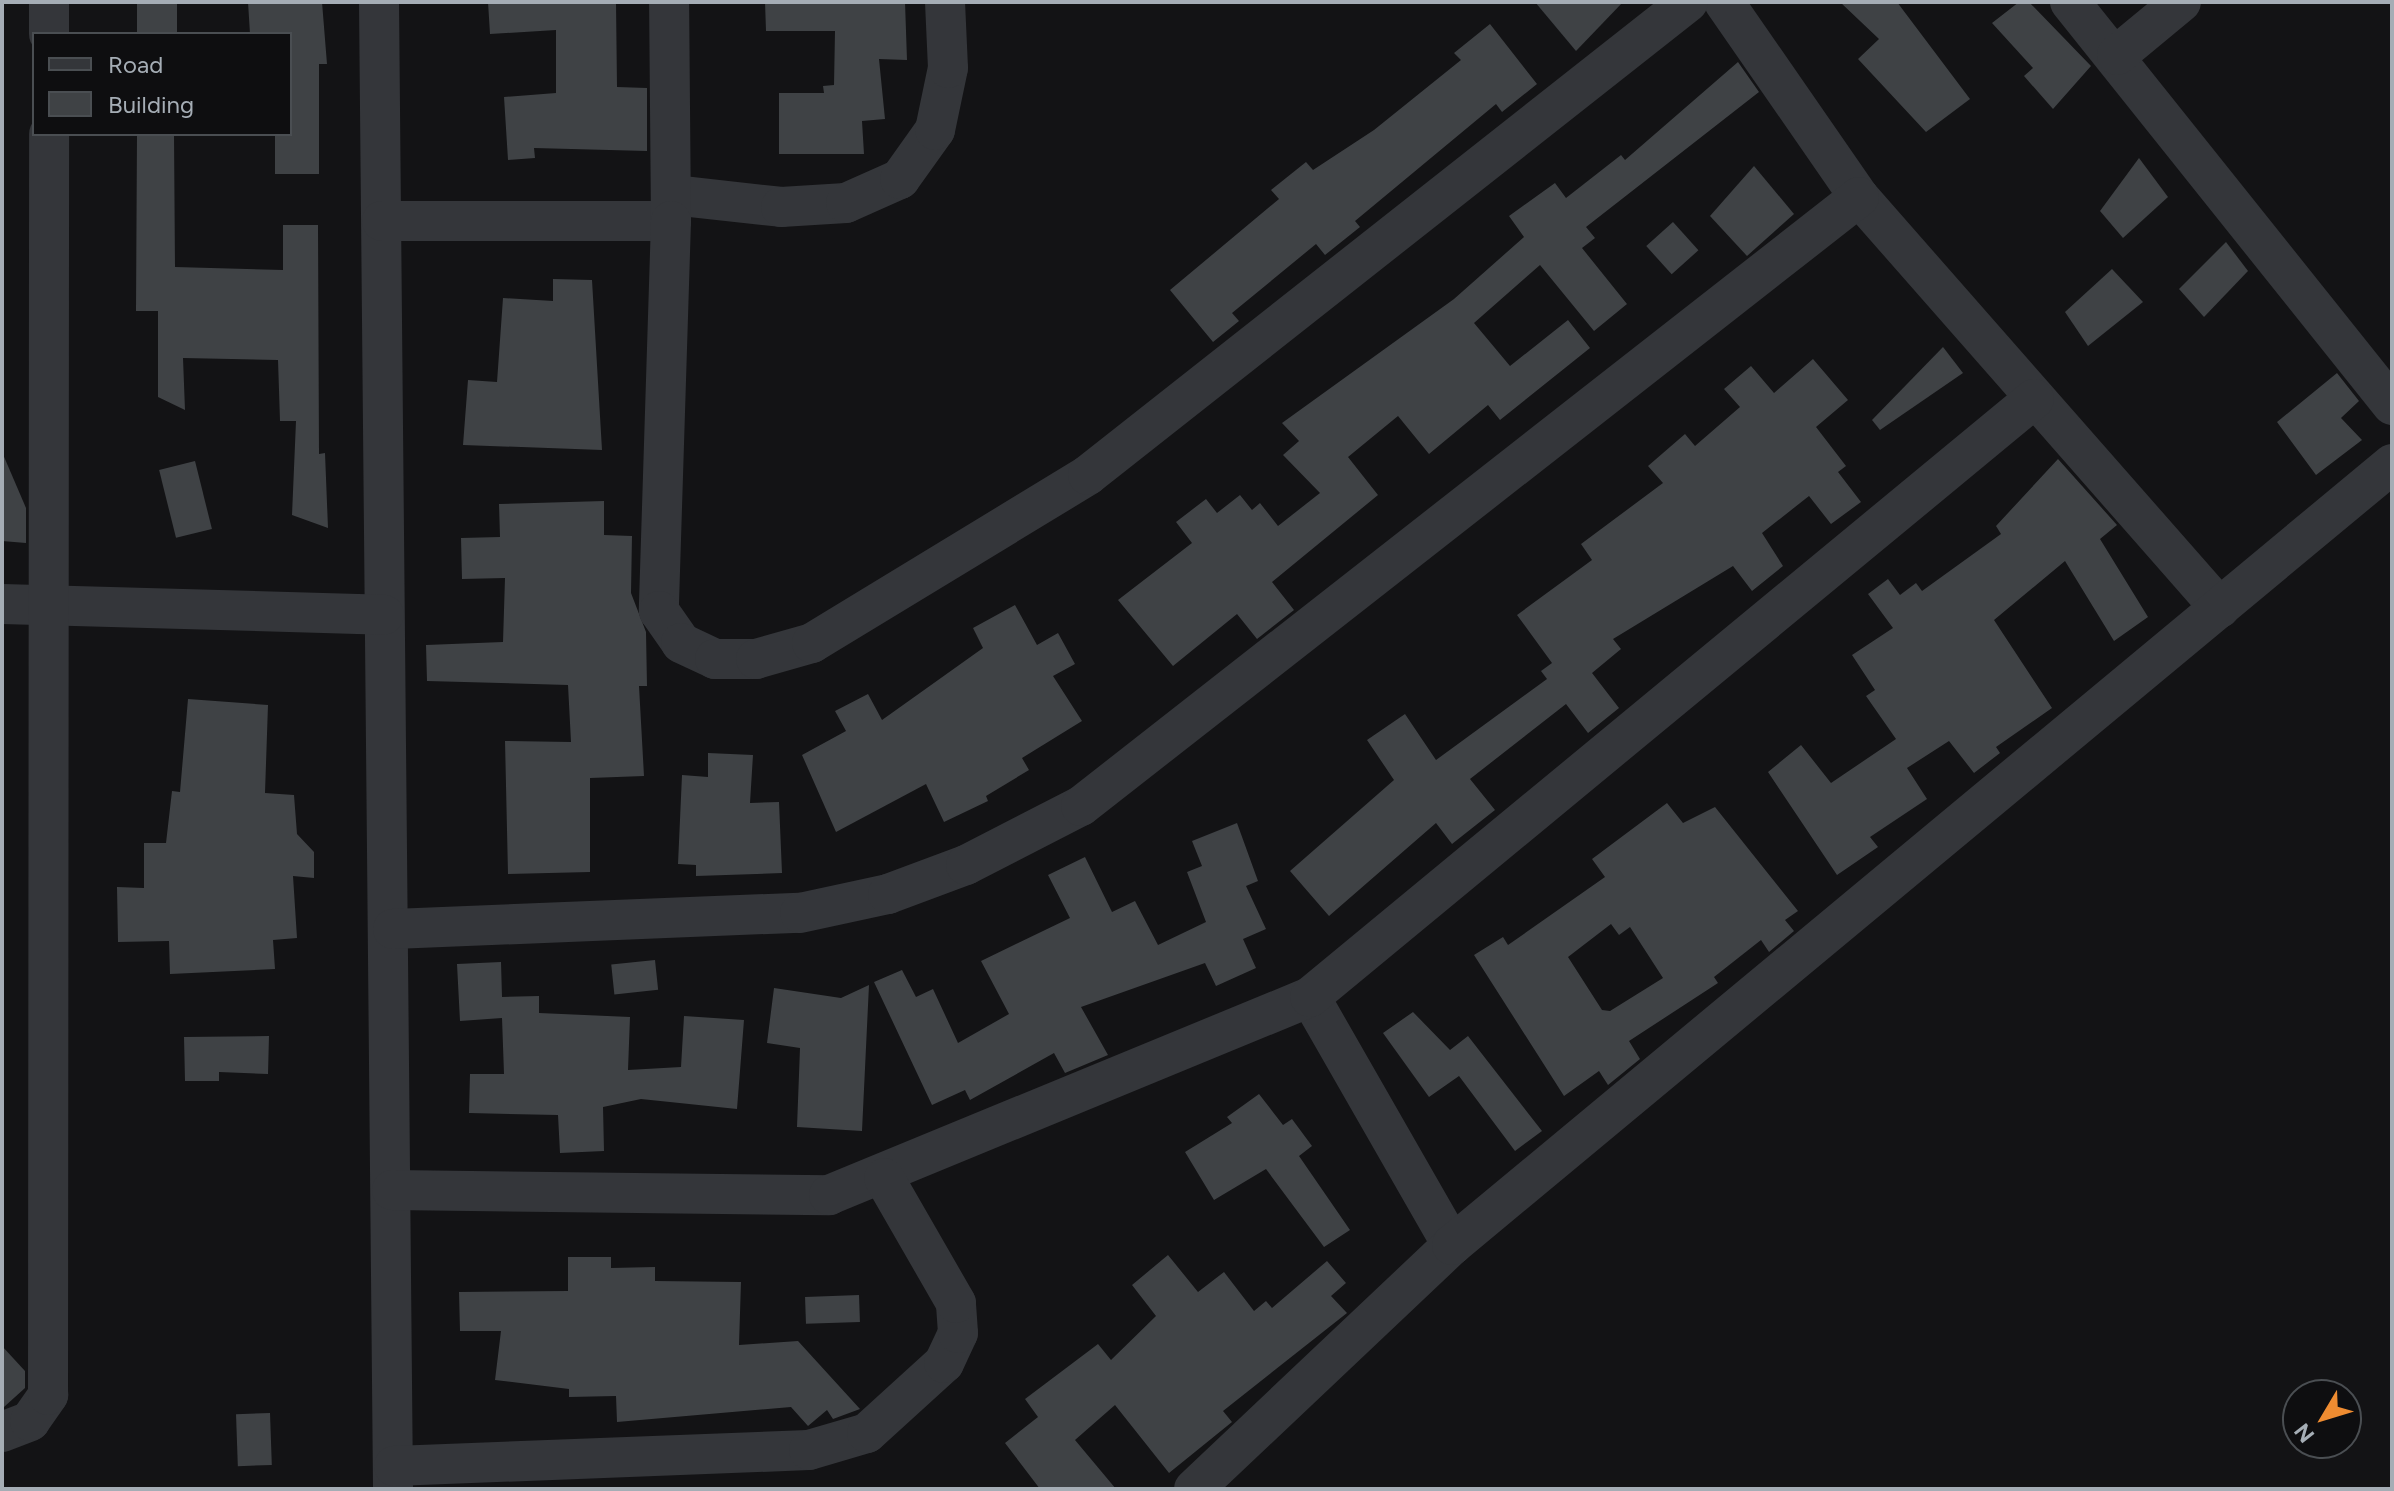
<!DOCTYPE html>
<html>
<head>
<meta charset="utf-8">
<style>
	body { margin:0 }
	#map { position:relative; width:2394px; height:1491px; overflow:hidden; background:#131315; font-family:Figtree,sans-serif }
	div>[style] { position:absolute }
	.building>* { inset:0; background:#3f4245; transform-origin:0 0 }
	.minor>* { height:40px; margin:-20px; padding:0 20px; transform-origin:20px; border-radius:20px; background:#34363a }
	span { translate:-50% -50%; white-space:nowrap; text-align:center; line-height:1.15; -webkit-text-stroke:7px #0e0e10; paint-order:stroke }
	.frame { position:absolute; inset:0; border:4px solid #a5adb5; pointer-events:none }
	.legend { position:absolute; left:32px; top:32px; width:260px; height:104px; box-sizing:border-box; background:#0e0e10; border:2px solid #4a4e52; margin:0; padding:10px 14px; list-style:none; font-size:24px; color:#a5adb5 }
	.legend li { display:flex; align-items:center; gap:16px; height:40px }
	.legend b { width:40px; border:2px solid #4a4e52 }
	.north { position:absolute; left:2282px; top:1379px; width:80px; height:80px; box-sizing:border-box; background:#0e0e10; border:2px solid #4a4e52; border-radius:50%; rotate:232deg; font-size:22px; font-weight:700; line-height:32px; text-align:center; color:#a5adb5 }
	.north::after { content:''; display:block; margin:auto; width:28px; height:36px; background:#ef8c31; clip-path:polygon(50% 0,100% 100%,50% 72%,0 100%) }
</style>
</head>
<body>
<div id="map">
	<div class="building">
		<i style="left:137px;top:2px;width:40px;height:32px"></i>
		<i style="clip-path:polygon(248px 2px,322px 2px,327px 64px,319px 64px,319px 174px,275px 174px,275px 134px,290px 134px,290px 34px,250px 34px)"></i>
		<i style="clip-path:polygon(488px 2px,616px 2px,617px 87px,647px 88px,647px 151px,534px 148px,535px 158px,508px 160px,504px 97px,556px 93px,556px 30px,490px 34px)"></i>
		<i style="clip-path:polygon(765px 2px,905px 2px,907px 60px,879px 59px,885px 119px,862px 121px,864px 154px,779px 154px,779px 93px,824px 93px,823px 86px,834px 85px,835px 31px,766px 31px)"></i>
		<i style="clip-path:polygon(1535px 2px,1623px 2px,1576px 51px)"></i>
		<i style="clip-path:polygon(1840px 2px,1897px 2px,1970px 99px,1926px 132px,1858px 59px,1879px 39px)"></i>
		<i style="clip-path:polygon(2019px 2px,2029px 2px,2091px 66px,2053px 109px,2024px 76px,2033px 68px,1992px 23px)"></i>
		<i style="clip-path:polygon(1490px 24px,1537px 84px,1502px 112px,1496px 104px,1355px 221px,1360px 227px,1325px 255px,1316px 244px,1232px 313px,1239px 321px,1213px 342px,1170px 290px,1279px 199px,1271px 190px,1306px 162px,1313px 170px,1374px 130px,1461px 60px,1454px 53px)"></i>
		<i style="clip-path:polygon(1738px 62px,1759px 92px,1586px 227px,1595px 238px,1582px 248px,1627px 304px,1594px 331px,1540px 265px,1474px 323px,1510px 366px,1568px 320px,1590px 348px,1500px 420px,1488px 405px,1429px 454px,1398px 416px,1348px 457px,1378px 495px,1272px 582px,1294px 610px,1257px 639px,1237px 614px,1173px 666px,1118px 600px,1192px 543px,1176px 522px,1206px 499px,1217px 513px,1240px 495px,1252px 510px,1260px 503px,1278px 526px,1320px 493px,1283px 455px,1299px 441px,1282px 423px,1454px 299px,1524px 237px,1509px 216px,1555px 183px,1566px 198px,1621px 155px,1625px 160px)"></i>
		<i style="clip-path:polygon(137px 134px,174px 134px,175px 267px,283px 270px,283px 225px,318px 225px,319px 454px,325px 453px,328px 528px,292px 515px,296px 421px,280px 421px,278px 360px,183px 358px,185px 410px,158px 397px,158px 311px,136px 311px)"></i>
		<i style="clip-path:polygon(2139px 158px,2168px 197px,2123px 238px,2100px 211px)"></i>
		<i style="clip-path:polygon(1754px 166px,1794px 214px,1747px 256px,1710px 216px)"></i>
		<i style="left:1673px;top:222px;width:38px;height:36px;rotate:48deg"></i>
		<i style="clip-path:polygon(2226px 242px,2248px 271px,2204px 317px,2179px 289px)"></i>
		<i style="clip-path:polygon(2112px 269px,2143px 302px,2088px 346px,2065px 312px)"></i>
		<i style="clip-path:polygon(553px 279px,592px 280px,602px 450px,463px 445px,468px 380px,497px 382px,503px 298px,553px 301px)"></i>
		<i style="clip-path:polygon(1943px 347px,1963px 373px,1880px 430px,1872px 420px)"></i>
		<i style="clip-path:polygon(1813px 359px,1848px 400px,1816px 427px,1846px 466px,1838px 472px,1861px 502px,1831px 524px,1809px 496px,1762px 533px,1783px 566px,1752px 591px,1733px 566px,1613px 639px,1621px 649px,1592px 673px,1619px 708px,1588px 733px,1566px 704px,1470px 779px,1495px 810px,1452px 844px,1436px 823px,1329px 916px,1290px 871px,1394px 780px,1367px 740px,1405px 714px,1436px 760px,1547px 679px,1541px 671px,1552px 663px,1517px 615px,1592px 560px,1581px 544px,1663px 483px,1648px 466px,1685px 434px,1695px 446px,1740px 407px,1724px 389px,1751px 366px,1774px 393px)"></i>
		<i style="clip-path:polygon(2337px 373px,2359px 401px,2341px 418px,2362px 440px,2316px 475px,2277px 422px)"></i>
		<i style="clip-path:polygon(2px 452px,26px 508px,26px 543px,2px 541px)"></i>
		<i style="clip-path:polygon(2058px 459px,2117px 525px,2100px 539px,2148px 617px,2114px 641px,2065px 561px,1994px 620px,2052px 708px,1996px 747px,2000px 753px,1974px 773px,1949px 741px,1907px 768px,1927px 799px,1870px 837px,1878px 847px,1837px 875px,1768px 772px,1801px 745px,1831px 783px,1896px 739px,1866px 696px,1875px 690px,1852px 655px,1893px 628px,1868px 594px,1888px 579px,1900px 595px,1916px 583px,1922px 591px,2001px 534px,1996px 526px)"></i>
		<i style="left:195px;top:461px;width:70px;height:37px;rotate:76deg"></i>
		<i style="clip-path:polygon(604px 501px,604px 535px,632px 536px,631px 593px,646px 632px,647px 686px,639px 686px,644px 776px,590px 778px,590px 872px,508px 874px,505px 741px,571px 742px,568px 685px,427px 681px,426px 645px,503px 642px,505px 578px,462px 579px,461px 538px,500px 537px,499px 504px)"></i>
		<i style="clip-path:polygon(1015px 605px,1037px 645px,1058px 633px,1075px 664px,1053px 676px,1082px 721px,1022px 758px,1029px 770px,986px 796px,988px 801px,944px 822px,926px 784px,836px 832px,802px 755px,846px 731px,835px 711px,868px 694px,882px 720px,983px 648px,973px 628px)"></i>
		<i style="clip-path:polygon(188px 699px,268px 705px,265px 793px,294px 795px,297px 834px,314px 852px,314px 878px,293px 876px,297px 938px,273px 940px,275px 969px,170px 974px,169px 941px,118px 942px,117px 887px,144px 888px,144px 843px,166px 843px,172px 791px,180px 792px)"></i>
		<i style="clip-path:polygon(708px 753px,753px 755px,750px 803px,779px 802px,782px 873px,696px 876px,696px 865px,678px 864px,682px 775px,708px 777px)"></i>
		<i style="clip-path:polygon(evenodd,1667px 803px,1683px 823px,1715px 807px,1798px 911px,1785px 920px,1794px 931px,1769px 952px,1761px 940px,1714px 977px,1718px 983px,1629px 1041px,1640px 1059px,1608px 1085px,1599px 1071px,1564px 1096px,1474px 955px,1503px 937px,1508px 945px,1605px 877px,1592px 859px,1667px 803px,1611px 924px,1619px 935px,1630px 927px,1663px 978px,1610px 1011px,1602px 1010px,1568px 957px,1611px 924px)"></i>
		<i style="clip-path:polygon(1237px 823px,1258px 881px,1246px 886px,1266px 929px,1243px 939px,1256px 968px,1216px 986px,1205px 963px,1081px 1007px,1108px 1055px,1065px 1073px,1054px 1053px,970px 1100px,965px 1090px,932px 1105px,874px 982px,902px 970px,916px 997px,933px 989px,958px 1043px,1009px 1014px,981px 961px,1070px 918px,1048px 875px,1085px 857px,1112px 912px,1135px 901px,1158px 945px,1206px 922px,1187px 872px,1202px 866px,1192px 841px)"></i>
		<i style="left:655px;top:960px;width:30px;height:44px;rotate:84deg"></i>
		<i style="clip-path:polygon(501px 962px,502px 997px,539px 996px,539px 1013px,630px 1017px,628px 1070px,681px 1067px,684px 1016px,744px 1020px,737px 1109px,641px 1099px,603px 1107px,604px 1151px,560px 1153px,558px 1115px,469px 1113px,470px 1074px,504px 1074px,502px 1018px,460px 1021px,457px 964px)"></i>
		<i style="clip-path:polygon(869px 985px,862px 1131px,797px 1127px,800px 1048px,767px 1043px,774px 988px,841px 998px)"></i>
		<i style="clip-path:polygon(1413px 1012px,1450px 1050px,1468px 1036px,1542px 1131px,1515px 1151px,1459px 1076px,1429px 1097px,1383px 1033px)"></i>
		<i style="clip-path:polygon(269px 1036px,268px 1074px,219px 1072px,219px 1081px,185px 1081px,184px 1037px)"></i>
		<i style="clip-path:polygon(1259px 1094px,1283px 1125px,1292px 1119px,1312px 1146px,1299px 1156px,1350px 1230px,1324px 1247px,1266px 1169px,1214px 1200px,1185px 1152px,1232px 1123px,1227px 1117px)"></i>
		<i style="clip-path:polygon(1168px 1255px,1198px 1292px,1224px 1272px,1254px 1311px,1266px 1301px,1272px 1308px,1327px 1261px,1346px 1283px,1331px 1296px,1347px 1313px,1223px 1411px,1232px 1422px,1169px 1473px,1115px 1405px,1075px 1440px,1116px 1489px,1040px 1489px,1005px 1443px,1038px 1417px,1025px 1399px,1098px 1344px,1111px 1360px,1156px 1316px,1132px 1285px)"></i>
		<i style="clip-path:polygon(568px 1257px,611px 1257px,611px 1268px,655px 1267px,655px 1281px,741px 1282px,739px 1345px,798px 1341px,860px 1409px,833px 1419px,827px 1410px,808px 1426px,791px 1407px,617px 1422px,616px 1396px,569px 1397px,569px 1389px,495px 1380px,501px 1331px,460px 1331px,459px 1292px,568px 1291px)"></i>
		<i style="left:859px;top:1295px;width:27px;height:54px;rotate:88deg"></i>
		<i style="clip-path:polygon(2px 1346px,25px 1371px,25px 1388px,4px 1407px)"></i>
		<i style="left:270px;top:1413px;width:52px;height:34px;rotate:88deg"></i>
	</div>
	<div class="minor">
		<i style="left:49px;top:2px;width:32px;rotate:90deg"></i>
		<i style="left:379px;top:2px;width:1487px;rotate:89.46deg"></i>
		<i style="left:1724px;top:2px;width:237px;rotate:55.3deg"></i>
		<i style="left:1859px;top:197px;width:547px;rotate:48.71deg"></i>
		<i style="left:2070px;top:2px;width:516px;rotate:51.37deg"></i>
		<i style="left:2117px;top:55px;width:83px;rotate:-39.6deg"></i>
		<i style="left:673px;top:195px;width:109px;rotate:6.3deg"></i>
		<i style="left:781px;top:207px;width:65px;rotate:-3.5deg"></i>
		<i style="left:846px;top:203px;width:59px;rotate:-24deg"></i>
		<i style="left:900px;top:179px;width:60px;rotate:-54.5deg"></i>
		<i style="left:935px;top:130px;width:63px;rotate:-78.2deg"></i>
		<i style="left:948px;top:68px;width:66px;rotate:-92.6deg"></i>
		<i style="left:382px;top:221px;width:289px"></i>
		<i style="left:671px;top:221px;width:219px;rotate:-90.5deg"></i>
		<i style="left:671px;top:221px;width:390px;rotate:91.8deg"></i>
		<i style="left:659px;top:611px;width:39px;rotate:55deg"></i>
		<i style="left:681px;top:643px;width:38px;rotate:25deg"></i>
		<i style="left:715px;top:659px;width:41px"></i>
		<i style="left:756px;top:659px;width:58px;rotate:-15.9deg"></i>
		<i style="left:812px;top:643px;width:323px;rotate:-31.3deg"></i>
		<i style="left:1088px;top:475px;width:764px;rotate:-38.25deg"></i>
		<i style="left:2px;top:604px;width:382px;rotate:1.6deg"></i>
		<i style="left:393px;top:929px;width:407px;rotate:-2.3deg"></i>
		<i style="left:800px;top:913px;width:90px;rotate:-12.2deg"></i>
		<i style="left:888px;top:894px;width:83px;rotate:-20.4deg"></i>
		<i style="left:966px;top:865px;width:129px;rotate:-27.2deg"></i>
		<i style="left:1081px;top:806px;width:988px;rotate:-38.05deg"></i>
		<i style="left:1310px;top:997px;width:286px;rotate:60.2deg"></i>
		<i style="left:392px;top:1190px;width:437px;rotate:0.7deg"></i>
		<i style="left:829px;top:1195px;width:520px;rotate:-22.37deg"></i>
		<i style="left:1310px;top:997px;width:939px;rotate:-39.56deg"></i>
		<i style="left:2px;top:1432px;width:30px;rotate:-21deg"></i>
		<i style="left:30px;top:1421px;width:32px;rotate:-55deg"></i>
		<i style="left:48px;top:1395px;width:1261px;rotate:-89.95deg"></i>
		<i style="left:394px;top:1466px;width:415px;rotate:-2.2deg"></i>
		<i style="left:809px;top:1450px;width:60px;rotate:-16.3deg"></i>
		<i style="left:867px;top:1433px;width:104px;rotate:-42.3deg"></i>
		<i style="left:944px;top:1363px;width:33px;rotate:-65deg"></i>
		<i style="left:958px;top:1333px;width:30px;rotate:-94deg"></i>
		<i style="left:956px;top:1303px;width:144px;rotate:-119.9deg"></i>
		<i style="left:1194px;top:1489px;width:355px;rotate:-43.4deg"></i>
		<i style="left:1452px;top:1245px;width:1222px;rotate:-39.72deg"></i>
	</div>
	<div class="frame"></div>
	<ul class="legend">
	<li><b style="height:10px;background:#34363a"></b>Road</li>
	<li><b style="height:22px;background:#3f4245"></b>Building</li>
	</ul>
	<div class="north">N</div>
</div>
</body>
</html>
